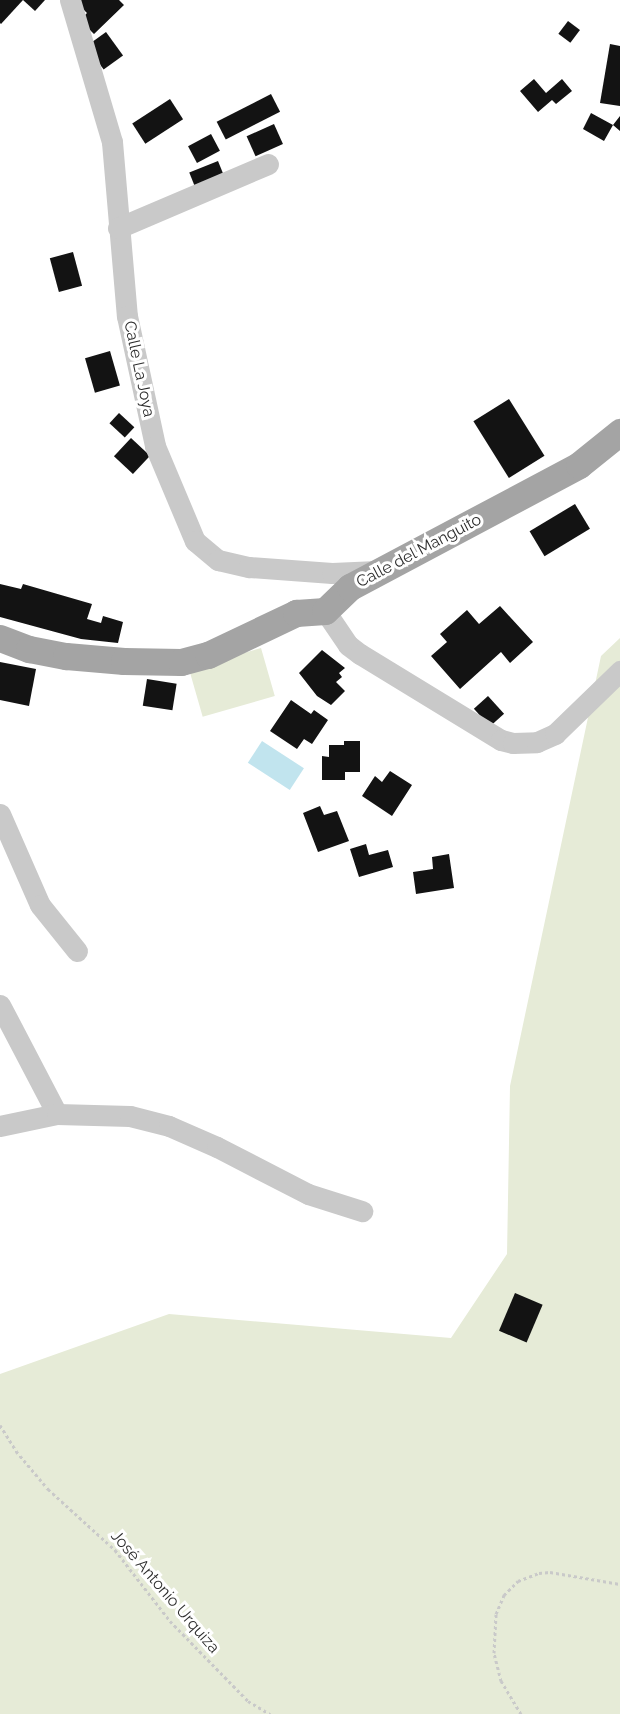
<!DOCTYPE html>
<html>
<head>
<meta charset="utf-8">
<style>
	body { margin:0 }
	#map { position:relative; width:620px; height:1714px; overflow:hidden; background:#fff; font-family:Raleway,sans-serif }
	div>[style] { position:absolute }
	.green>* { inset:0; background:#e6ebd7; transform-origin:0 0 }
	.water>* { inset:0; background:#c1e4ee; transform-origin:0 0 }
	.building>* { inset:0; background:#131313; transform-origin:0 0 }
	.path>* { height:3px; margin-top:-1.5px; transform-origin:0; background:repeating-linear-gradient(90deg,#c9c9c9 0 3px,transparent 0 6px) }
	.minor>* { height:21px; margin:-10.5px; padding:0 10.5px; transform-origin:10.5px; border-radius:10.5px; background:#c9c9c9 }
	.major>* { height:27px; margin:-13.5px; padding:0 13.5px; transform-origin:13.5px; border-radius:13.5px; background:#a4a4a4 }
	span { translate:-50% -50%; white-space:nowrap; text-align:center; line-height:1.15; -webkit-text-stroke:6px #fff; paint-order:stroke }
	.street-label { font-size:16px; color:#2c2c2c }
</style>
</head>
<body>
<div id="map">
	<div class="green">
		<i style="clip-path:polygon(620px 638px,620px 1714px,0 1714px,0 1374px,169px 1314px,451px 1338px,507px 1254px,510px 1086px,601px 656px)"></i>
		<i style="left:261px;top:648px;width:50px;height:75px;rotate:74deg"></i>
	</div>
	<div class="water">
		<i style="left:262px;top:741px;width:50px;height:26px;rotate:33deg"></i>
	</div>
	<div class="building">
		<i style="clip-path:polygon(0 0,23px 0,1px 24px,0 23px)"></i>
		<i style="clip-path:polygon(23px 0,45px 0,35px 11px)"></i>
		<i style="clip-path:polygon(74px 0,119px 0,124px 5px,94px 34px,80px 20px,87px 13px)"></i>
		<i style="left:568px;top:21px;width:15px;height:16px;rotate:37deg"></i>
		<i style="left:106px;top:32px;width:29px;height:24px;rotate:54deg"></i>
		<i style="clip-path:polygon(610px 44px,620px 46px,620px 106px,600px 103px)"></i>
		<i style="clip-path:polygon(534px 79px,546px 93px,562px 79px,572px 91px,556px 104px,552px 100px,538px 112px,520px 91px)"></i>
		<i style="left:271px;top:94px;width:20px;height:61px;rotate:63deg"></i>
		<i style="left:170px;top:99px;width:24px;height:45px;rotate:57deg"></i>
		<i style="clip-path:polygon(591px 113px,613px 125px,620px 116px,620px 131px,613px 125px,604px 141px,583px 129px)"></i>
		<i style="left:274px;top:124px;width:22px;height:30px;rotate:66deg"></i>
		<i style="left:211px;top:134px;width:19px;height:26px;rotate:62deg"></i>
		<i style="left:218px;top:161px;width:16px;height:31px;rotate:68deg"></i>
		<i style="left:73px;top:252px;width:35px;height:24px;rotate:75deg"></i>
		<i style="left:110px;top:351px;width:36px;height:26px;rotate:74deg"></i>
		<i style="left:509px;top:399px;width:67px;height:42px;rotate:58deg"></i>
		<i style="left:119px;top:413px;width:21px;height:14px;rotate:43deg"></i>
		<i style="left:131px;top:438px;width:26px;height:25px;rotate:43deg"></i>
		<i style="left:575px;top:504px;width:29px;height:53px;rotate:59deg"></i>
		<i style="clip-path:polygon(0 584px,21px 589px,23px 584px,92px 604px,87px 619px,101px 623px,103px 616px,123px 622px,118px 643px,81px 639px,0 617px)"></i>
		<i style="clip-path:polygon(500px 606px,533px 642px,510px 663px,501px 652px,460px 689px,431px 656px,447px 642px,440px 634px,467px 610px,479px 624px)"></i>
		<i style="clip-path:polygon(322px 650px,345px 668px,339px 673px,342px 677px,336px 682px,345px 691px,331px 705px,317px 696px,299px 673px)"></i>
		<i style="clip-path:polygon(0 662px,36px 669px,29px 706px,0 700px)"></i>
		<i style="left:147px;top:679px;width:30px;height:27px;rotate:9deg"></i>
		<i style="left:488px;top:696px;width:24px;height:19px;rotate:48deg"></i>
		<i style="clip-path:polygon(291px 700px,311px 714px,314px 710px,328px 720px,312px 744px,304px 739px,297px 749px,270px 731px)"></i>
		<i style="clip-path:polygon(344px 741px,360px 741px,360px 772px,345px 772px,345px 780px,322px 780px,322px 756px,329px 757px,329px 745px,344px 745px)"></i>
		<i style="clip-path:polygon(390px 771px,412px 785px,392px 816px,362px 796px,375px 776px,382px 782px)"></i>
		<i style="clip-path:polygon(320px 806px,324px 815px,337px 811px,349px 841px,318px 852px,303px 813px)"></i>
		<i style="clip-path:polygon(366px 844px,369px 855px,388px 850px,393px 867px,359px 877px,350px 849px)"></i>
		<i style="clip-path:polygon(449px 854px,454px 888px,416px 894px,413px 872px,433px 869px,432px 857px)"></i>
		<i style="left:515px;top:1293px;width:30px;height:41px;rotate:23deg"></i>
	</div>
	<div class="path">
		<i style="left:0;top:1425px;width:31px;rotate:58deg"></i>
		<i style="left:16px;top:1451px;width:50px;rotate:49.9deg"></i>
		<i style="left:48px;top:1489px;width:91px;rotate:42.3deg"></i>
		<i style="left:115px;top:1550px;width:90px;rotate:52.2deg"></i>
		<i style="left:170px;top:1621px;width:112px;rotate:45.7deg"></i>
		<i style="left:248px;top:1701px;width:26px;rotate:31deg"></i>
		<i style="left:521px;top:1714px;width:39px;rotate:-121deg"></i>
		<i style="left:501px;top:1681px;width:29px;rotate:-104deg"></i>
		<i style="left:494px;top:1653px;width:39px;rotate:-87deg"></i>
		<i style="left:496px;top:1614px;width:21px;rotate:-67deg"></i>
		<i style="left:504px;top:1595px;width:20px;rotate:-45deg"></i>
		<i style="left:518px;top:1581px;width:22px;rotate:-21deg"></i>
		<i style="left:539px;top:1573px;width:11px;rotate:-5deg"></i>
		<i style="left:550px;top:1572px;width:71px;rotate:9.7deg"></i>
	</div>
	<div class="minor">
		<i style="left:70px;top:0;width:148px;rotate:73.5deg"></i>
		<i style="left:112px;top:142px;width:175px;rotate:85.1deg"></i>
		<i style="left:127px;top:316px;width:133px;rotate:77.8deg"></i>
		<i style="left:155px;top:446px;width:103px;rotate:67.2deg"></i>
		<i style="left:195px;top:541px;width:30px;rotate:40deg"></i>
		<i style="left:218px;top:560px;width:32px;rotate:13deg"></i>
		<i style="left:249px;top:567px;width:83px;rotate:4.1deg"></i>
		<i style="left:332px;top:573px;width:45px;rotate:-2.5deg"></i>
		<i style="left:118px;top:228px;width:163px;rotate:-23.1deg"></i>
		<i style="left:325px;top:611px;width:41px;rotate:55.9deg"></i>
		<i style="left:348px;top:645px;width:15px;rotate:37deg"></i>
		<i style="left:360px;top:654px;width:165px;rotate:31.4deg"></i>
		<i style="left:501px;top:740px;width:12px;rotate:14deg"></i>
		<i style="left:513px;top:743px;width:24px;rotate:-2deg"></i>
		<i style="left:537px;top:742px;width:20px;rotate:-24deg"></i>
		<i style="left:555px;top:734px;width:91px;rotate:-44.1deg"></i>
		<i style="left:0;top:814px;width:99px;rotate:66.3deg"></i>
		<i style="left:40px;top:905px;width:59px;rotate:51.2deg"></i>
		<i style="left:0;top:1005px;width:123px;rotate:62.4deg"></i>
		<i style="left:0;top:1126px;width:58px;rotate:-11.9deg"></i>
		<i style="left:57px;top:1114px;width:73px;rotate:1.6deg"></i>
		<i style="left:130px;top:1116px;width:40px;rotate:14.4deg"></i>
		<i style="left:169px;top:1126px;width:52px;rotate:23.6deg"></i>
		<i style="left:217px;top:1147px;width:102px;rotate:27.3deg"></i>
		<i style="left:308px;top:1194px;width:57px;rotate:17.5deg"></i>
	</div>
	<div class="major">
		<i style="left:0;top:638px;width:31px;rotate:21deg"></i>
		<i style="left:29px;top:649px;width:38px;rotate:11deg"></i>
		<i style="left:66px;top:656px;width:58px;rotate:4.9deg"></i>
		<i style="left:124px;top:661px;width:57px;rotate:1deg"></i>
		<i style="left:181px;top:662px;width:28px;rotate:-15deg"></i>
		<i style="left:208px;top:655px;width:98px;rotate:-25.5deg"></i>
		<i style="left:296px;top:613px;width:29px;rotate:-4deg"></i>
		<i style="left:325px;top:611px;width:35px;rotate:-44deg"></i>
		<i style="left:350px;top:587px;width:259px;rotate:-28deg"></i>
		<i style="left:579px;top:465px;width:53px;rotate:-38.8deg"></i>
	</div>
	<div class="street-label">
		<span style="left:139px;top:369px;rotate:78deg">Calle La Joya</span>
		<span style="left:419px;top:551px;rotate:-28deg">Calle del Manguito</span>
		<span style="left:165px;top:1592px;rotate:49deg">José Antonio Urquiza</span>
	</div>
</div>
</body>
</html>
